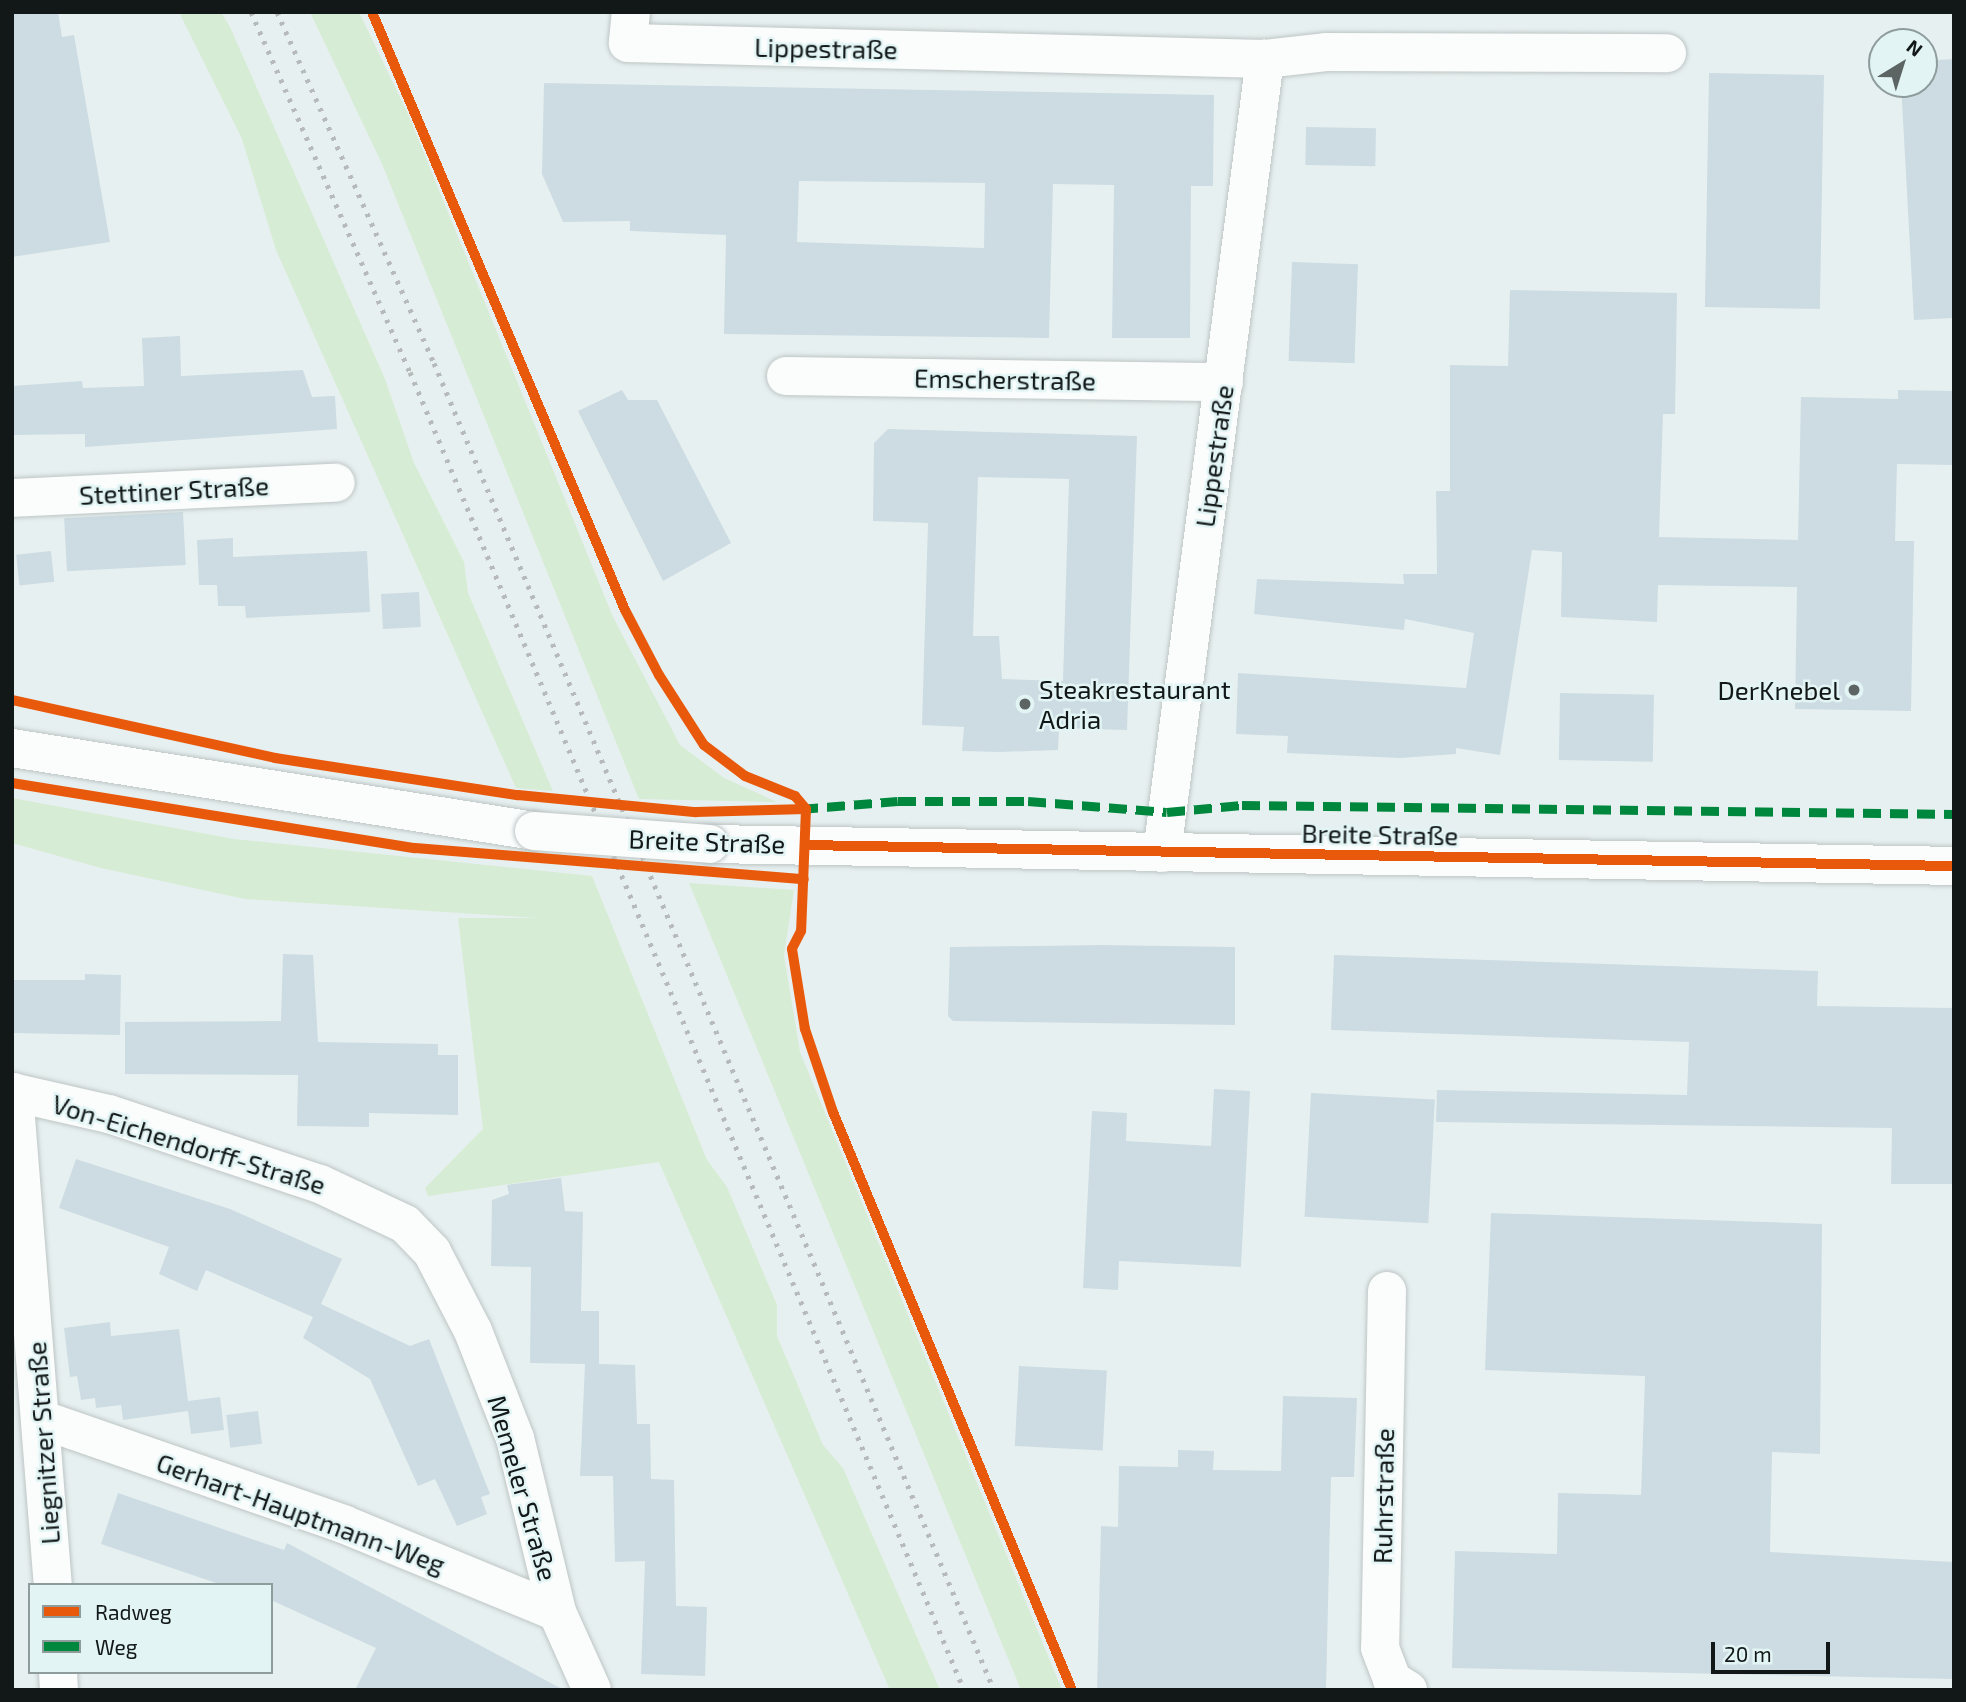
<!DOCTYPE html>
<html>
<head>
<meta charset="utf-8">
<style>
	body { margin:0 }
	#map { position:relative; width:1966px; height:1702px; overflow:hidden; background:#e7f0f0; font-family:"Exo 2",sans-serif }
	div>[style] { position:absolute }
	.green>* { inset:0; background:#d7ecd4 }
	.building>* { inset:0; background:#ccdce2; transform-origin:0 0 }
	.roads { filter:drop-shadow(0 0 2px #bec5c5) drop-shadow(0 0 2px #bec5c5) }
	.minor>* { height:38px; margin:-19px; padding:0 19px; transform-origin:19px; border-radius:19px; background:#fbfdfd }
	.rail>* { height:5px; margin-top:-2.5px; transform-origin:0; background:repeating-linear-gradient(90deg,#b7baba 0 3.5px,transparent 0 10.5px) }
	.bridges { filter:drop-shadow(0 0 2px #bec5c5) drop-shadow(0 0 2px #bec5c5) }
	.minor-bridge>* { height:38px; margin:-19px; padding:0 19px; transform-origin:19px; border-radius:19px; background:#fbfdfd }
	.quiet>* { height:9px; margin-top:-4.5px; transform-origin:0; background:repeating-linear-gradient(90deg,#00873e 0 18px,transparent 0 27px) }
	.cycleway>* { height:10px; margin:-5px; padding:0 5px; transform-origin:5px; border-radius:5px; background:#e8590c }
	.dots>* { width:19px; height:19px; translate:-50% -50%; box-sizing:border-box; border:4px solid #e3f4f4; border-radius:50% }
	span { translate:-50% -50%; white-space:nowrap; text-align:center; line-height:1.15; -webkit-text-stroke:5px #e3f4f4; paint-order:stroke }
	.street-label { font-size:26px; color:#121818 }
	.poi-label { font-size:26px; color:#121818 }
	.left { translate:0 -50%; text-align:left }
	.right { translate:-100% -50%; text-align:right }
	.frame { position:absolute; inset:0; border:14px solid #121818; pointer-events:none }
	.legend { position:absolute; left:28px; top:1583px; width:245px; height:91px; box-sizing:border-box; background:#e3f4f4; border:2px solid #8f9c9c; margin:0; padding:9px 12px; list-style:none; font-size:21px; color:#121818 }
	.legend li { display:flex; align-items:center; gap:14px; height:35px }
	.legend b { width:35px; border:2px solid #8f9c9c }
	.north { position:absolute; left:1868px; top:28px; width:70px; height:70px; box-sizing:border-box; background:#e3f4f4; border:2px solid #8f9c9c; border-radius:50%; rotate:38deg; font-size:19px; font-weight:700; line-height:28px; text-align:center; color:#121818 }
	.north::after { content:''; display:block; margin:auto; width:24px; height:32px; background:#5d6464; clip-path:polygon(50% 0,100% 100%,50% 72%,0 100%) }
	.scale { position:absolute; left:1711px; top:1642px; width:119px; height:32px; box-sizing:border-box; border:4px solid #121818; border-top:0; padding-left:9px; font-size:21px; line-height:24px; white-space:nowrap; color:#121818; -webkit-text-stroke:5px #e3f4f4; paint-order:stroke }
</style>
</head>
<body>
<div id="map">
	<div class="green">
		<i style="clip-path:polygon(179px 12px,221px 12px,230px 27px,385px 379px,414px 463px,464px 562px,468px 593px,553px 791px,516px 788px,276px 250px,242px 139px)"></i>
		<i style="clip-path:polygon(310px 12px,359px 12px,408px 114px,613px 617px,680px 745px,724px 778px,777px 802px,639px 799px,382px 164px)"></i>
		<i style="clip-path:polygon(12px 798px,234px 839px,592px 876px,707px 1160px,727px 1187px,777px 1305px,777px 1336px,823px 1445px,843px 1468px,940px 1690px,890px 1690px,659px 1162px,428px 1196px,425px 1188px,483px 1129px,458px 918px,537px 918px,245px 899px,101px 868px,12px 843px)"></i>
		<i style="clip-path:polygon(689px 883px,794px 890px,784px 955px,800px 1052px,1062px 1690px,1021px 1690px)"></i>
	</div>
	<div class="building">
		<i style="clip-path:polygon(12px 12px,58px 12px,62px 37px,74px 35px,110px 242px,12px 257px)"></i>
		<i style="clip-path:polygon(1954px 59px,1954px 318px,1914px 320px,1901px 84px,1924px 84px,1924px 61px)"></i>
		<i style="left:1709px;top:73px;width:115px;height:234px;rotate:1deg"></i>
		<i style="clip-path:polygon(evenodd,544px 83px,1214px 95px,1213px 186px,1191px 186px,1190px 338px,1112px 338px,1114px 185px,1053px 184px,1049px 338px,724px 334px,726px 235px,630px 231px,630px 221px,563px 222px,542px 174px,544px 83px,799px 181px,985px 183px,984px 248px,797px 242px,799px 181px)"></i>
		<i style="left:1306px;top:127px;width:70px;height:38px;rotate:1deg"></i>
		<i style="left:1292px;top:262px;width:66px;height:99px;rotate:2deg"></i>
		<i style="clip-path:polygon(1510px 290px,1677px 293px,1675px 414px,1663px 414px,1659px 537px,1798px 540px,1801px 397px,1898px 399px,1898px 390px,1954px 391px,1954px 465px,1897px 464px,1895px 541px,1914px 541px,1911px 711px,1795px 709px,1797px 587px,1658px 585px,1657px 622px,1561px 617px,1562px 552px,1532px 550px,1500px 755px,1456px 748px,1456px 754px,1400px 758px,1287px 753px,1288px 736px,1236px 734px,1238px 673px,1466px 688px,1474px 633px,1405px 619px,1404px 630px,1254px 614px,1257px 579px,1404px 584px,1403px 574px,1437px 574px,1436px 491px,1450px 491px,1450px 365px,1508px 366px)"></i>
		<i style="clip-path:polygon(180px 336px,181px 376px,303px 370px,312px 397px,335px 396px,337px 429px,85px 447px,85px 434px,12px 435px,12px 386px,82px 381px,83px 388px,144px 386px,142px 338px)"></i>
		<i style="clip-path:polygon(622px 390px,628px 400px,657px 400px,731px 543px,663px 581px,578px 411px)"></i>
		<i style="clip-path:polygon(evenodd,888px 429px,1137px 436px,1127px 730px,1059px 728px,1058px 750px,999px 752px,962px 751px,964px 727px,922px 725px,928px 523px,873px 521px,874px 443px,888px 429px,978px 477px,1069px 479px,1063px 681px,1002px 679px,999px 636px,973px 636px,978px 477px)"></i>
		<i style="left:183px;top:512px;width:53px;height:119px;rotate:87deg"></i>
		<i style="clip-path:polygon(233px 538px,233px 557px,367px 551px,370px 612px,246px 618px,245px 606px,218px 606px,217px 585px,199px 585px,197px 540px)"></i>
		<i style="left:51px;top:551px;width:31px;height:35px;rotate:84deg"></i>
		<i style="left:419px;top:592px;width:35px;height:38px;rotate:87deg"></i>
		<i style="left:1560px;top:693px;width:94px;height:67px;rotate:1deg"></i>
		<i style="clip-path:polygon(1102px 945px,1235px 947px,1235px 1025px,953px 1021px,948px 1016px,950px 947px)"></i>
		<i style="clip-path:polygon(283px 954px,313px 955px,318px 1042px,438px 1044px,438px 1055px,458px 1055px,458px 1115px,369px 1113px,369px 1127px,297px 1126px,298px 1075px,125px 1074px,125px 1022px,281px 1021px)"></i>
		<i style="clip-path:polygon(1334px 955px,1818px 971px,1817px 1006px,1954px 1008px,1954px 1184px,1891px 1184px,1892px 1128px,1436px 1122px,1437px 1090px,1687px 1095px,1689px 1042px,1331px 1030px)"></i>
		<i style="clip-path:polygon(85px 974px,121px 975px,120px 1035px,12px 1033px,12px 980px,85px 980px)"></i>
		<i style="clip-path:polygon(1214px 1089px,1250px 1091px,1241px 1267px,1119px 1261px,1118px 1290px,1083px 1288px,1092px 1111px,1127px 1113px,1126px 1141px,1211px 1146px)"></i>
		<i style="left:1311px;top:1093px;width:124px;height:124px;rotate:3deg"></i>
		<i style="clip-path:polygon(76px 1159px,230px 1209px,342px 1259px,321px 1304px,410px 1346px,429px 1339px,490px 1494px,481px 1497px,487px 1514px,457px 1526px,435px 1479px,418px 1486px,370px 1379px,303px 1338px,313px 1317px,206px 1270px,197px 1291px,159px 1274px,169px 1247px,59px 1208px)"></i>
		<i style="clip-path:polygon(561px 1178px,565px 1211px,583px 1212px,581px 1311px,599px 1311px,599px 1364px,635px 1365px,637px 1424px,650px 1424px,651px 1479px,674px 1480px,676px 1606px,707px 1607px,705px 1676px,641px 1674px,645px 1561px,615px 1562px,613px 1476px,580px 1476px,585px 1364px,530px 1363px,531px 1267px,491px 1266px,492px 1200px,509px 1194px,507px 1185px)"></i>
		<i style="clip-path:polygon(1491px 1213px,1822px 1224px,1820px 1454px,1772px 1452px,1770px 1552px,1954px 1562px,1954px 1679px,1452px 1668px,1455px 1551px,1557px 1554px,1558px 1493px,1641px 1495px,1645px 1376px,1485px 1370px)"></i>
		<i style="clip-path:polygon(110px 1322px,111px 1336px,179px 1329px,188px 1401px,220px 1397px,224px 1430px,191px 1434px,188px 1411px,123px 1420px,121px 1405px,96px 1408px,95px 1398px,81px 1400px,77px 1376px,70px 1377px,64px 1328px)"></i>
		<i style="left:1019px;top:1366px;width:88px;height:80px;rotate:3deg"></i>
		<i style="clip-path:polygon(1283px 1396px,1357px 1398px,1354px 1477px,1331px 1477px,1326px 1690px,1097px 1690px,1101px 1526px,1118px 1527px,1119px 1466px,1178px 1467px,1178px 1450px,1214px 1451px,1213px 1470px,1281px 1471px)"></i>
		<i style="left:258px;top:1411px;width:33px;height:32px;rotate:83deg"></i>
		<i style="clip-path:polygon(118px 1493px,284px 1550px,287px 1543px,564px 1690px,355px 1690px,376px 1648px,271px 1600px,271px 1585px,222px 1585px,101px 1544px)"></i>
	</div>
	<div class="roads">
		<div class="minor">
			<i style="left:631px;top:12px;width:31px;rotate:96deg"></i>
			<i style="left:628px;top:43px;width:637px;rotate:1.44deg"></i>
			<i style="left:1265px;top:59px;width:61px;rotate:-6.5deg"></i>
			<i style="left:1326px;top:52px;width:341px;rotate:0.2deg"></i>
			<i style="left:786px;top:376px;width:438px;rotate:0.8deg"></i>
			<i style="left:12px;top:498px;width:324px;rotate:-2.7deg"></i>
			<i style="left:12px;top:748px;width:529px;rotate:9.03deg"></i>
			<i style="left:710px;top:844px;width:1244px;rotate:1.01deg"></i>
			<i style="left:1162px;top:853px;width:801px;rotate:-82.61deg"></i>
			<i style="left:12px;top:1092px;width:99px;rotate:12.8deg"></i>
			<i style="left:109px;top:1114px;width:222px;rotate:18.4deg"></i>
			<i style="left:320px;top:1184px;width:94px;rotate:25.2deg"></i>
			<i style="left:405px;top:1224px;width:39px;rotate:46deg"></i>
			<i style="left:432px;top:1252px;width:89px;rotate:62.6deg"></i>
			<i style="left:473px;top:1331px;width:115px;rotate:68.6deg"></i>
			<i style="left:515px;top:1438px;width:179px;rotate:76.4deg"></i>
			<i style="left:557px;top:1612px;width:85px;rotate:65.8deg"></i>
			<i style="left:14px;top:1092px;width:495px;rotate:85.5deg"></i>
			<i style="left:1387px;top:1291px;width:357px;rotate:91.1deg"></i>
			<i style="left:1380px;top:1648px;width:34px;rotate:69deg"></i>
			<i style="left:1392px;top:1680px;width:19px;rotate:32deg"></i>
			<i style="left:43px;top:1420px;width:318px;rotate:19.1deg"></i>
			<i style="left:343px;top:1524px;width:231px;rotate:22.4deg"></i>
			<i style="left:58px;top:1672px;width:18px;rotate:87deg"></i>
		</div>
	</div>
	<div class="rail">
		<i style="left:251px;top:12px;width:394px;rotate:66.2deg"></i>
		<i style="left:410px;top:372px;width:1430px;rotate:67.2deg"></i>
		<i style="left:277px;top:12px;width:385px;rotate:65.9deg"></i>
		<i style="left:434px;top:363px;width:1440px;rotate:67.12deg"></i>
	</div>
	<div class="bridges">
		<div class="minor-bridge">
			<i style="left:534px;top:831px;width:176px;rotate:4.2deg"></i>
		</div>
	</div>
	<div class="quiet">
		<i style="left:800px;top:809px;width:98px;rotate:-4.7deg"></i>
		<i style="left:898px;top:801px;width:130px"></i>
		<i style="left:1028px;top:801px;width:139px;rotate:4.5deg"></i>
		<i style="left:1167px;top:812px;width:75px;rotate:-5.3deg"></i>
		<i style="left:1242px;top:805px;width:712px;rotate:0.72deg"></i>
	</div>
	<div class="cycleway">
		<i style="left:372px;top:12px;width:649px;rotate:67.07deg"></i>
		<i style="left:625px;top:610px;width:73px;rotate:62.4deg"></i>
		<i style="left:659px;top:675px;width:83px;rotate:57.3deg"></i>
		<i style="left:704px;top:745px;width:51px;rotate:37.1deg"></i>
		<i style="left:745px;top:776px;width:54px;rotate:21.8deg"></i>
		<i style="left:795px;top:796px;width:17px;rotate:50deg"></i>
		<i style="left:806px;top:809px;width:122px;rotate:92.3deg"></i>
		<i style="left:801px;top:931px;width:20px;rotate:117deg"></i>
		<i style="left:792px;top:949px;width:81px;rotate:80.8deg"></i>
		<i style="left:805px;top:1029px;width:88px;rotate:71.4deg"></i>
		<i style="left:833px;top:1112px;width:625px;rotate:67.54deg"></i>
		<i style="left:12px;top:700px;width:269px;rotate:12.4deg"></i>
		<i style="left:275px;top:758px;width:246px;rotate:8.7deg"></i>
		<i style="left:518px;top:795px;width:179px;rotate:5.5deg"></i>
		<i style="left:696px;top:812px;width:110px;rotate:-1.6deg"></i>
		<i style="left:12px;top:783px;width:408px;rotate:9.2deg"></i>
		<i style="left:415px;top:848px;width:390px;rotate:4.6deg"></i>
		<i style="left:806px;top:845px;width:1148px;rotate:1.05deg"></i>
	</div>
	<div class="dots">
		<i style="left:1854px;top:690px;background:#5d6464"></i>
		<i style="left:1025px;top:704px;background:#5d6464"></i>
	</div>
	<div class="street-label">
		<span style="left:826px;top:48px;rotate:1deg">Lippestraße</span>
		<span style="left:1005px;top:379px;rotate:1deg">Emscherstraße</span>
		<span style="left:1214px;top:456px;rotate:-82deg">Lippestraße</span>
		<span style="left:174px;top:490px;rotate:-3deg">Stettiner Straße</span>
		<span style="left:1380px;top:834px;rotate:1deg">Breite Straße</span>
		<span style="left:707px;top:841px;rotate:2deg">Breite Straße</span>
		<span style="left:189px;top:1144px;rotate:17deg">Von-Eichendorff-Straße</span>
		<span style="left:43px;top:1443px;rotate:-94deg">Liegnitzer Straße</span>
		<span style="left:523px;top:1488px;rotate:74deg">Memeler Straße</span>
		<span style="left:1383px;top:1496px;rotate:-89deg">Ruhrstraße</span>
		<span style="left:301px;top:1513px;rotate:20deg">Gerhart-Hauptmann-Weg</span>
	</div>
	<div class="poi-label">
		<span class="left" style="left:1039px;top:704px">Steakrestaurant<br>Adria</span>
		<span class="right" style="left:1840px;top:690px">DerKnebel</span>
	</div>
	<div class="frame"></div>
	<ul class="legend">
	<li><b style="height:9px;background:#e8590c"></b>Radweg</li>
	<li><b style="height:9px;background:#00873e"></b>Weg</li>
	</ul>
	<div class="north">N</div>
	<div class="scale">20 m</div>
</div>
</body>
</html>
